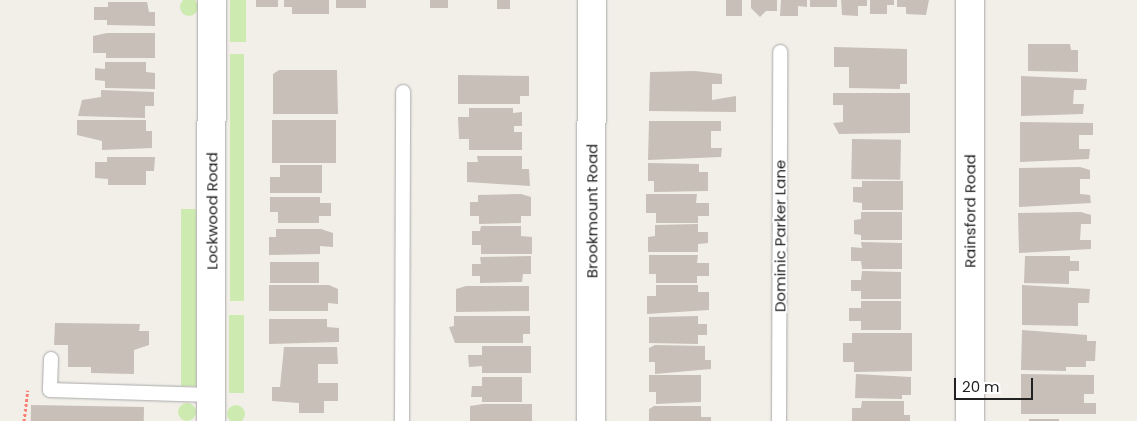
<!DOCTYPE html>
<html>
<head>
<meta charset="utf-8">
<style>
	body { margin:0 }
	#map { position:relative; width:1137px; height:421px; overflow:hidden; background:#f2efe9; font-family:Poppins,sans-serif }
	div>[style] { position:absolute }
	.grass>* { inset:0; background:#cdebb0; transform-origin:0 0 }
	.round { border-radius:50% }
	.building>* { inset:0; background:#c7bfb8; transform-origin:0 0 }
	.path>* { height:3px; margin-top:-1.5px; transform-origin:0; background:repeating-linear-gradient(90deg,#fa8072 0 2.5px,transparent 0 5px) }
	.roads { filter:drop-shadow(0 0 1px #a9a9a9) drop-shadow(0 0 1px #a9a9a9) }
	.service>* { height:14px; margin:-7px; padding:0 7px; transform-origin:7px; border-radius:7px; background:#fff }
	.minor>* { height:28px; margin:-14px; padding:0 14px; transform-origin:14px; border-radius:14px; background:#fff }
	span { translate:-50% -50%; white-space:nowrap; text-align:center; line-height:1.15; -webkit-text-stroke:4px #fff; paint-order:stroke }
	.street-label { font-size:15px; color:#222 }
	.scale { position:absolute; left:954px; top:378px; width:79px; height:22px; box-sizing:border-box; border:2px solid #222; border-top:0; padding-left:6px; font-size:15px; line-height:18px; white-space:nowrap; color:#222; -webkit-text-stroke:4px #fff; paint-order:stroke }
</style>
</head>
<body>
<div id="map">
	<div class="grass">
		<i class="round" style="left:180px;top:-2px;width:18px;height:18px"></i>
		<i style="left:230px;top:0;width:16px;height:42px"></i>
		<i style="left:230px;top:54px;width:14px;height:247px"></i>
		<i style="left:181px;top:209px;width:15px;height:177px"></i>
		<i style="left:229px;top:315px;width:15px;height:78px"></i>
		<i class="round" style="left:178px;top:403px;width:18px;height:18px"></i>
		<i class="round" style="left:227px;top:405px;width:18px;height:18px"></i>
	</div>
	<div class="building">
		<i style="left:256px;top:0;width:22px;height:7px"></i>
		<i style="clip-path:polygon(284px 0,329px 0,329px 14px,292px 14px,292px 7px,284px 7px)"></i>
		<i style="left:336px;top:0;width:30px;height:8px"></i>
		<i style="left:430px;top:0;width:18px;height:8px"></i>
		<i style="left:497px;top:0;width:13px;height:9px"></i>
		<i style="left:726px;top:0;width:16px;height:16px"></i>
		<i style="clip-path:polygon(751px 0,777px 0,777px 11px,766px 11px,760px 17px,751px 8px)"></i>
		<i style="clip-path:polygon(781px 0,807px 0,807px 7px,798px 6px,798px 16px,780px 16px)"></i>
		<i style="left:810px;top:0;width:27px;height:7px"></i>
		<i style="clip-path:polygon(841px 0,867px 0,867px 6px,858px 6px,858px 16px,842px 15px)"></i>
		<i style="clip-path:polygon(870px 0,894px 0,894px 5px,887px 5px,887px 14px,870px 14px)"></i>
		<i style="clip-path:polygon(897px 0,929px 0,926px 15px,906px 14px,906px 7px,897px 7px)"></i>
		<i style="clip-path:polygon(108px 2px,147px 2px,149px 12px,155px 12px,155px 26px,107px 25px,107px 20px,94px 20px,94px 7px,108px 7px)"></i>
		<i style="clip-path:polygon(107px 33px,155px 33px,155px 58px,106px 58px,106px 53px,93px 53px,93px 36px)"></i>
		<i style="clip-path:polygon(1028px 44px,1070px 44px,1071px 50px,1078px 50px,1078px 72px,1028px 71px)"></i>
		<i style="clip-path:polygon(834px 47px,907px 49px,907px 84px,900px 84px,900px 89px,849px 88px,849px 67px,834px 67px)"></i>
		<i style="clip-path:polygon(105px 62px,146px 62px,146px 72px,155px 73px,155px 89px,105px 88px,105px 81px,95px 80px,95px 68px,105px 69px)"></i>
		<i style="clip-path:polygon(279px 70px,337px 70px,338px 114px,273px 114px,273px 74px)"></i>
		<i style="clip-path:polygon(695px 71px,722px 74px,722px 84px,712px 84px,712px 100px,736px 96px,736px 112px,649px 111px,650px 72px)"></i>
		<i style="clip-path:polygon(458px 75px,529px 76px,529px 96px,520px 96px,520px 104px,458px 104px)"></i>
		<i style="clip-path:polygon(1021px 76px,1087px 79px,1086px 90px,1074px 90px,1073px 104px,1084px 104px,1083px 114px,1021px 116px)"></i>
		<i style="clip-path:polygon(101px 90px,154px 92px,154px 106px,145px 106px,145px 118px,78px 116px,82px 100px,101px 97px)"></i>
		<i style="clip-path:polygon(833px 93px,910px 93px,910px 133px,839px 134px,833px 123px,843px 122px,843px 105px,833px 105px)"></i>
		<i style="clip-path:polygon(469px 108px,513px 108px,513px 113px,522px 112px,522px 126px,514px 126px,514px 132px,522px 132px,522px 150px,469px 150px,469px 139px,459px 139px,458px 117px,469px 117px)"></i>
		<i style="clip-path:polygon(77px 120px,146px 120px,146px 131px,152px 131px,152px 148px,102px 150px,102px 141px,77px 135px)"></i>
		<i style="left:336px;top:120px;width:43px;height:64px;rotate:90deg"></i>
		<i style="clip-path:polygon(649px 121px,721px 121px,721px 131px,711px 131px,711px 148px,722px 148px,721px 157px,648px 160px)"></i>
		<i style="clip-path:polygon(1020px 122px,1093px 123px,1093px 135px,1079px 135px,1079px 149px,1090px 149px,1089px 159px,1020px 162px)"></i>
		<i style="left:852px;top:139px;width:49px;height:40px;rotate:1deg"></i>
		<i style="clip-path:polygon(477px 156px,522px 156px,522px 169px,529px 169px,530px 186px,467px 182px,467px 162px,478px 162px)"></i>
		<i style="clip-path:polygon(107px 157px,155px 157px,154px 171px,146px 171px,146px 185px,108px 185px,108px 179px,95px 178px,95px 162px,107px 162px)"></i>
		<i style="clip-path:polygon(648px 163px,699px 164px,699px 172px,708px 172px,708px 191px,654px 192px,654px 181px,648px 181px)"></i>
		<i style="clip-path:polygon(280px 165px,322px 165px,322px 193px,270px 193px,270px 177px,280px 177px)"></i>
		<i style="clip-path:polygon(1080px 167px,1090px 170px,1090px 179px,1080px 179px,1080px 194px,1090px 195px,1091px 203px,1019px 207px,1019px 168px)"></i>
		<i style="clip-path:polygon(862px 181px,903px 181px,903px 210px,862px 210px,862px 203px,853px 202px,853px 187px,862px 187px)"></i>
		<i style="clip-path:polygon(521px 194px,531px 197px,531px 216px,521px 216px,521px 223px,479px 224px,479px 216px,470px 216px,470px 202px,478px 202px,478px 195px)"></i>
		<i style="clip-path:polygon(646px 194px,697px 194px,696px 203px,709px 203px,709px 216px,698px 216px,698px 223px,656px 223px,656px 213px,646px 213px)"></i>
		<i style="clip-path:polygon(270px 197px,320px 197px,320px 203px,331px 203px,331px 216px,319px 216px,319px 223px,278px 223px,278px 212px,270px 212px)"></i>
		<i style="clip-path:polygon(861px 212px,902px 212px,902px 240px,861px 240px,861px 235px,854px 234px,854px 220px,861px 219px)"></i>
		<i style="clip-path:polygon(1081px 212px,1091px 215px,1091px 224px,1081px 224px,1080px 240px,1091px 240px,1091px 249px,1019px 253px,1018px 213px)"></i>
		<i style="clip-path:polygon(698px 224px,698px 232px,708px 232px,708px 243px,698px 244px,698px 252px,648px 252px,648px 237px,655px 236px,655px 225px)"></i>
		<i style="clip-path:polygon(481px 226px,521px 226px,521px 236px,532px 237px,532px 254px,481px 254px,481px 245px,472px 245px,472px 231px,480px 231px)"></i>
		<i style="clip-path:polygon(276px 229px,321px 229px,333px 233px,333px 247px,320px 246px,320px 254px,269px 255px,269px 237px,276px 237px)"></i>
		<i style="clip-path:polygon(861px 242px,902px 243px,902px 269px,862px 269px,861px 261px,851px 261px,851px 247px,862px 248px)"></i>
		<i style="clip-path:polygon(649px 255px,698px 255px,697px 263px,709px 263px,709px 276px,697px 276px,697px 283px,656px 283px,656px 274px,649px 274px)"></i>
		<i style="clip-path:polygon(531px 256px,531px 274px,523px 274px,522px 282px,480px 283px,480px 276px,472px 276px,472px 264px,481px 264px,480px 257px)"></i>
		<i style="clip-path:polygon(1025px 256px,1070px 256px,1070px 261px,1079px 261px,1079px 271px,1069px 271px,1069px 284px,1024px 283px)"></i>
		<i style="left:270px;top:262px;width:49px;height:21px"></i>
		<i style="clip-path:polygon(862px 271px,901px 272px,901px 299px,861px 299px,861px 291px,851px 291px,851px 280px,861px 280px)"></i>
		<i style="clip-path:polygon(269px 285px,329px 285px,338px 289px,338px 304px,328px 303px,328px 311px,269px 311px)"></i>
		<i style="clip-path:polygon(656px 285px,698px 285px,698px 292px,709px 292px,709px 310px,647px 314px,647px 296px,656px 296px)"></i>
		<i style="clip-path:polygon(1022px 285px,1090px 289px,1089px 303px,1078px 303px,1078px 326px,1022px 325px)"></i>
		<i style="clip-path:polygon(466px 286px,529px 286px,529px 311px,456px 312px,456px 289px)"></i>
		<i style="clip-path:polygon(861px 301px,901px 301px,901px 330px,861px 330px,861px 321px,849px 321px,849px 308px,861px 308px)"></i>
		<i style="clip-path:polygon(454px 316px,530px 316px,530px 334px,523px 334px,523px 343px,455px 343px,449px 327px,454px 326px)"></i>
		<i style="clip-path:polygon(698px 316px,698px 324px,707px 324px,707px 335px,698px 335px,698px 344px,649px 343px,649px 317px)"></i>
		<i style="clip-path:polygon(269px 319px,327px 319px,327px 327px,339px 328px,339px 342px,269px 344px)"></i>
		<i style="clip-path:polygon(55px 323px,140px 324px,139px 331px,149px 331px,149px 345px,134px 350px,134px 374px,91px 373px,91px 367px,68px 367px,68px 345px,54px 345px)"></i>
		<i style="clip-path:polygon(1022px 330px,1087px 335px,1087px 341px,1096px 341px,1095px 361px,1086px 361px,1086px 367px,1066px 367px,1066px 371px,1021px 370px)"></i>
		<i style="clip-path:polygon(852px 333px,912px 333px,912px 371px,854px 372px,854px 362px,843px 362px,843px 343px,852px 343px)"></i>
		<i style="clip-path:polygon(655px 345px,705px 346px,705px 360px,711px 360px,711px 369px,655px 374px,655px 362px,649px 362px,649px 348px)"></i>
		<i style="clip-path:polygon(482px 346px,531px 346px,531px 373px,482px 373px,482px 366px,469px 367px,468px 355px,482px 355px)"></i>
		<i style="clip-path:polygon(284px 347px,337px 347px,338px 364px,318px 364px,318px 383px,338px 383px,338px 401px,324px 401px,324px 413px,299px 413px,299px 403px,272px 401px,272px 387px,280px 387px)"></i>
		<i style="clip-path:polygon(856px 374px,911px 377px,911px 395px,902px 395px,902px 399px,855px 398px)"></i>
		<i style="clip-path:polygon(1021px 374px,1094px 375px,1094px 394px,1084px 394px,1084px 403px,1096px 403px,1096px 414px,1021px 414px)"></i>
		<i style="clip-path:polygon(649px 375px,701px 375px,701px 402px,656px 404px,656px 392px,649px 392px)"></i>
		<i style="clip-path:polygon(482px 377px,522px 377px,522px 402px,482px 402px,482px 397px,471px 397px,472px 386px,482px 386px)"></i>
		<i style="clip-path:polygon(862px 401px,904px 401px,904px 415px,910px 415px,910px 421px,852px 421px,852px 408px,861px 408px)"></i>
		<i style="clip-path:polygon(483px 404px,532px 404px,532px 421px,470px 421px,470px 406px)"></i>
		<i style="left:31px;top:405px;width:113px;height:16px;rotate:1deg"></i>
		<i style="clip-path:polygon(654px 406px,701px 406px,701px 417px,711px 417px,711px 421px,649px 421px,649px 409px)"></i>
		<i style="left:1029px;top:419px;width:30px;height:2px"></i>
	</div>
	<div class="path">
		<i style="left:24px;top:421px;width:31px;rotate:-83deg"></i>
	</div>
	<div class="roads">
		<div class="service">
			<i style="left:51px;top:359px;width:31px;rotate:92deg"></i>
			<i style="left:50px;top:390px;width:161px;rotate:1.8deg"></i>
			<i style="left:402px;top:421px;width:329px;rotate:-89.8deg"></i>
			<i style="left:779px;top:421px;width:369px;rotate:-89.8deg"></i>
		</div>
		<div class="minor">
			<i style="left:211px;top:421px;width:421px;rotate:-89.9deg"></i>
			<i style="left:591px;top:421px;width:421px;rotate:-89.9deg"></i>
			<i style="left:970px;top:421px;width:421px;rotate:-90deg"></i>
		</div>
	</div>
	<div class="street-label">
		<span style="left:212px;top:211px;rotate:-90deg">Lockwood Road</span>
		<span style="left:592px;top:211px;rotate:-90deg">Brookmount Road</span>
		<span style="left:970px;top:211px;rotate:-90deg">Rainsford Road</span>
		<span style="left:780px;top:236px;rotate:-90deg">Dominic Parker Lane</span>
	</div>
	<div class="scale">20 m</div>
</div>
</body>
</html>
